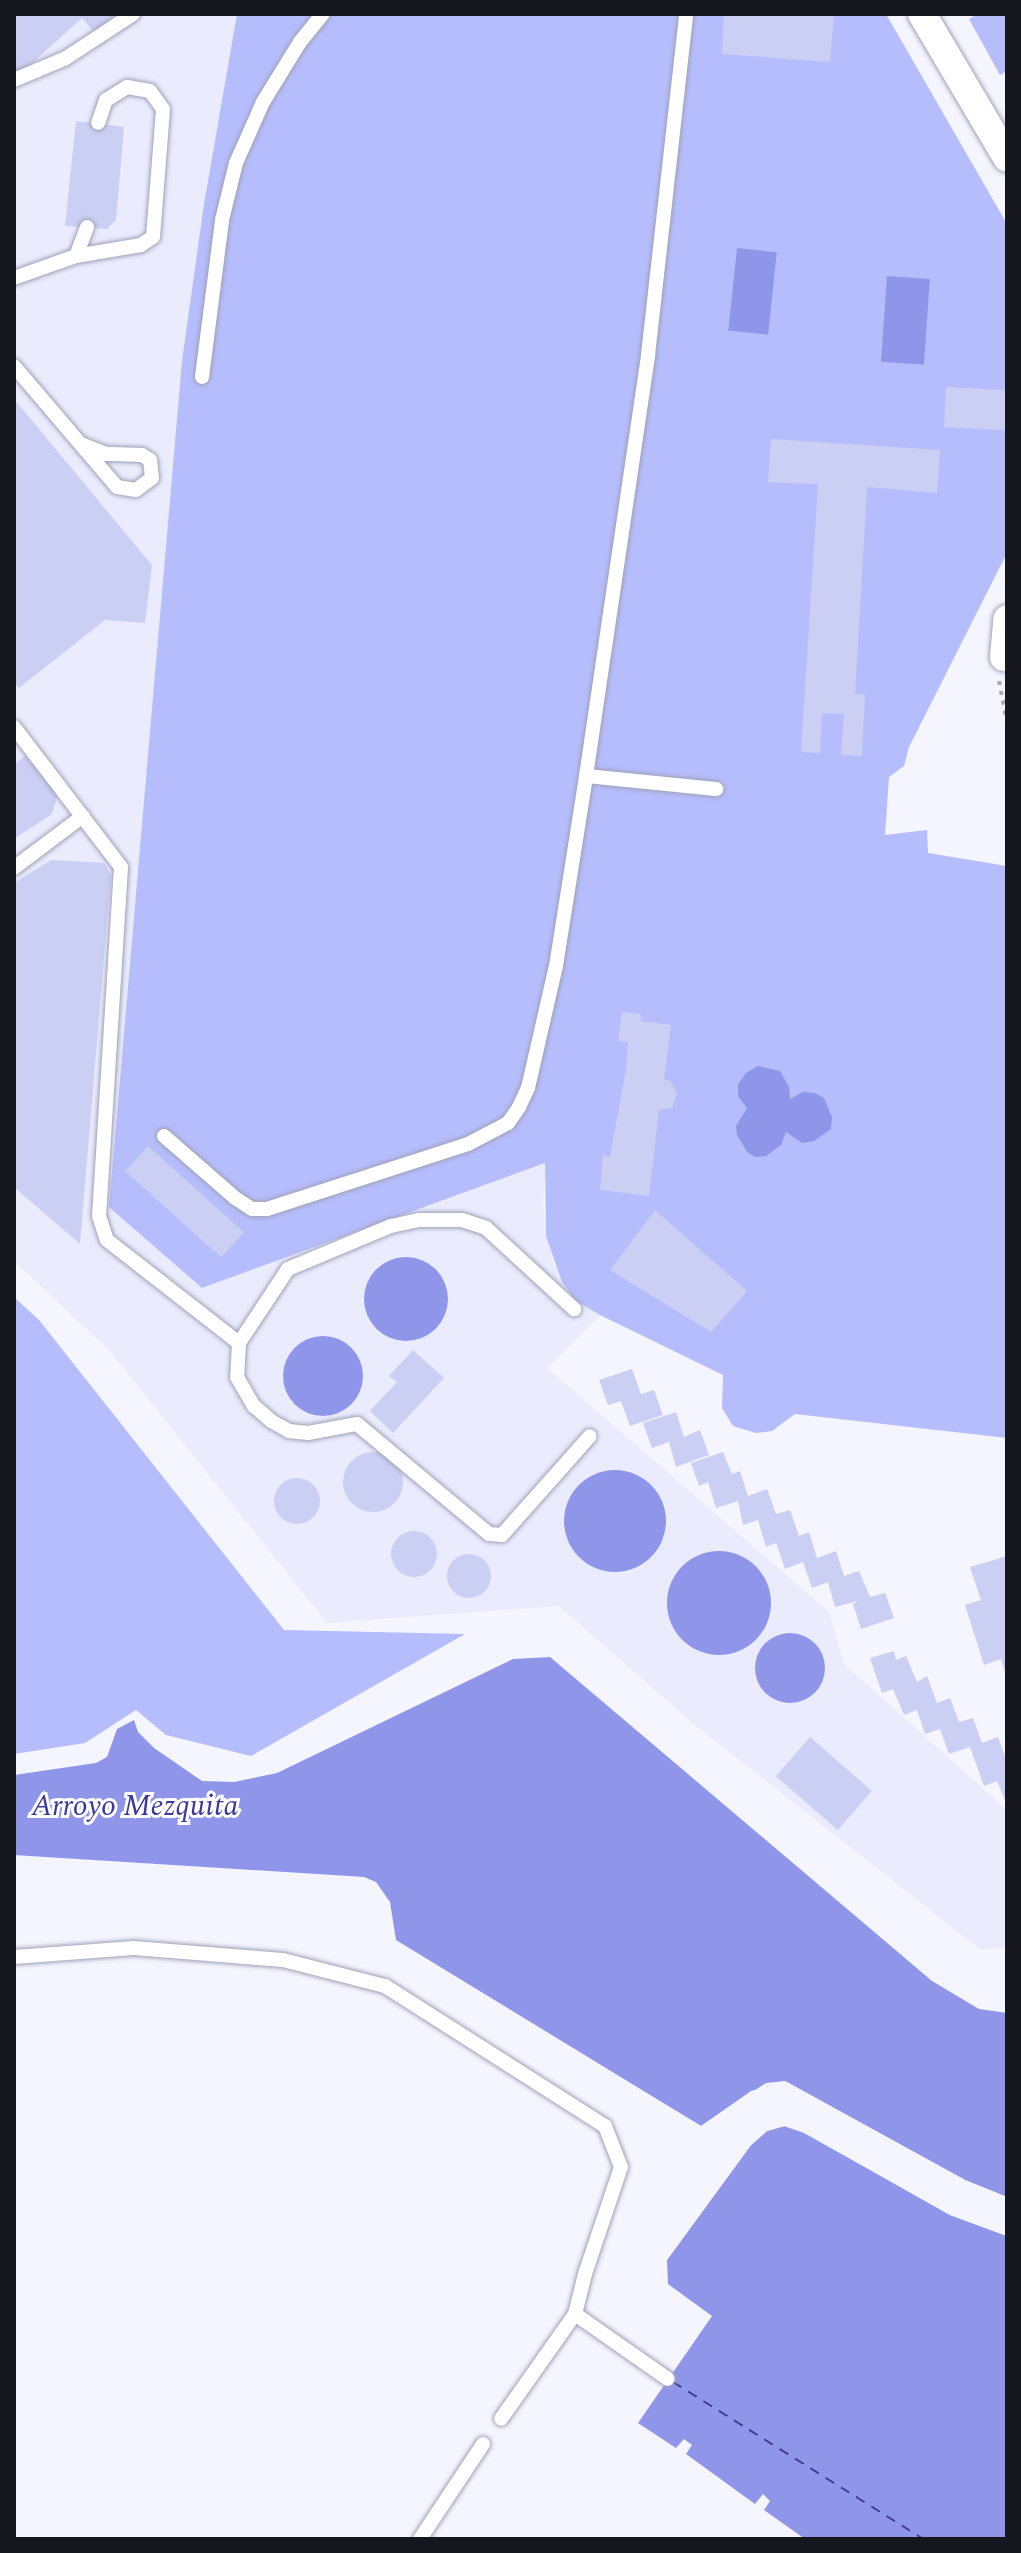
<!DOCTYPE html>
<html>
<head>
<meta charset="utf-8">
<style>
	body { margin:0 }
	#map { position:relative; width:1021px; height:2553px; overflow:hidden; background:#f4f5fe; font-family:Spectral,serif }
	div>[style] { position:absolute }
	.built>* { inset:0; background:#eaecfe }
	.green>* { inset:0; background:#b6bdfd }
	.water>* { inset:0; background:#8f96ea; transform-origin:0 0 }
	.round { border-radius:50% }
	.pier>* { inset:0; background:#f4f5fe }
	.ferry>* { height:2px; margin-top:-1px; transform-origin:0; background:repeating-linear-gradient(90deg,#3d3899 0 10px,transparent 0 18px) }
	.building>* { inset:0; background:#cbcff3; transform-origin:0 0 }
	.path>* { height:4px; margin-top:-2px; transform-origin:0; background:repeating-linear-gradient(90deg,#aaabb3 0 4px,transparent 0 10px) }
	.roads { filter:drop-shadow(0 0 2px #9fa2b6) drop-shadow(0 0 2px #9fa2b6) }
	.lane>* { height:14px; margin:-7px; padding:0 7px; transform-origin:7px; border-radius:7px; background:#fff }
	.street>* { height:28px; margin:-14px; padding:0 14px; transform-origin:14px; border-radius:14px; background:#fff }
	span { translate:-50% -50%; white-space:nowrap; text-align:center; line-height:1.15; -webkit-text-stroke:6px #fff; paint-order:stroke }
	.water-label { font-size:30px; color:#3d3899; font-style:italic }
	.frame { position:absolute; inset:0; border:16px solid #16171e; pointer-events:none }
</style>
</head>
<body>
<div id="map">
	<div class="built">
		<i style="clip-path:polygon(14px 14px,237px 14px,204px 204px,202px 1288px,546px 1163px,543px 1207px,552px 1259px,576px 1301px,600px 1315px,547px 1368px,829px 1612px,844px 1664px,1007px 1810px,1007px 1947px,981px 1950px,696px 1726px,559px 1606px,327px 1623px,110px 1351px,14px 1261px)"></i>
	</div>
	<div class="green">
		<i style="clip-path:polygon(237px 14px,886px 14px,1007px 224px,1007px 553px,909px 747px,904px 766px,889px 777px,885px 835px,927px 830px,928px 853px,1007px 866px,1007px 1438px,795px 1414px,772px 1431px,756px 1433px,733px 1426px,722px 1408px,723px 1375px,600px 1315px,576px 1301px,562px 1282px,546px 1236px,545px 1163px,202px 1288px,109px 1207px,182px 361px,204px 204px)"></i>
		<i style="clip-path:polygon(978px 14px,1007px 14px,1007px 71px,1000px 75px,969px 19px)"></i>
		<i style="clip-path:polygon(14px 1297px,39px 1320px,284px 1630px,465px 1634px,251px 1756px,166px 1735px,136px 1710px,85px 1743px,14px 1754px)"></i>
	</div>
	<div class="water">
		<i style="left:737px;top:248px;width:40px;height:83px;rotate:6deg"></i>
		<i style="left:887px;top:276px;width:43px;height:86px;rotate:4deg"></i>
		<i style="clip-path:polygon(758px 1066px,780px 1071px,789px 1087px,790px 1099px,803px 1092px,815px 1093px,824px 1098px,832px 1117px,831px 1129px,814px 1141px,802px 1143px,786px 1132px,781px 1145px,766px 1156px,755px 1157px,747px 1152px,737px 1135px,736px 1126px,747px 1108px,738px 1096px,738px 1084px,746px 1073px)"></i>
		<i class="round" style="left:364px;top:1257px;width:84px;height:84px"></i>
		<i class="round" style="left:283px;top:1336px;width:80px;height:80px"></i>
		<i class="round" style="left:564px;top:1470px;width:102px;height:102px"></i>
		<i class="round" style="left:667px;top:1551px;width:104px;height:104px"></i>
		<i class="round" style="left:755px;top:1633px;width:70px;height:70px"></i>
		<i style="clip-path:polygon(550px 1657px,932px 1981px,979px 2009px,1007px 2013px,1007px 2197px,965px 2180px,785px 2081px,751px 2091px,701px 2126px,396px 1940px,390px 1902px,376px 1882px,364px 1877px,14px 1855px,14px 1775px,96px 1763px,107px 1757px,117px 1729px,134px 1720px,138px 1732px,154px 1748px,202px 1781px,234px 1782px,277px 1773px,513px 1659px)"></i>
		<i style="clip-path:polygon(785px 2126px,804px 2132px,950px 2215px,1007px 2236px,1007px 2539px,805px 2539px,764px 2510px,770px 2501px,763px 2494px,755px 2504px,686px 2454px,692px 2445px,684px 2439px,676px 2448px,638px 2423px,712px 2316px,668px 2284px,667px 2260px,751px 2145px,767px 2131px)"></i>
	</div>
	<div class="pier">
		<i style="clip-path:polygon(392px 1940px,701px 2126px,766px 2083px,785px 2081px,965px 2180px,1007px 2197px,1007px 2201px,963px 2183px,784px 2085px,767px 2086px,699px 2130px)"></i>
		<i style="clip-path:polygon(784px 2122px,806px 2129px,952px 2211px,1007px 2231px,1007px 2236px,950px 2215px,804px 2133px,784px 2126px,767px 2131px,751px 2145px,667px 2260px,665px 2287px,661px 2272px,664px 2258px,748px 2142px,765px 2127px)"></i>
	</div>
	<div class="ferry">
		<i style="left:673px;top:2382px;width:295px;rotate:32.1deg"></i>
	</div>
	<div class="building">
		<i style="clip-path:polygon(14px 14px,116px 14px,94px 32px,82px 18px,20px 74px,14px 68px)"></i>
		<i style="clip-path:polygon(724px 14px,834px 14px,830px 62px,722px 54px)"></i>
		<i style="clip-path:polygon(76px 121px,124px 127px,116px 220px,107px 229px,65px 226px)"></i>
		<i style="left:946px;top:387px;width:61px;height:40px;rotate:3deg"></i>
		<i style="clip-path:polygon(14px 399px,152px 565px,145px 623px,105px 620px,19px 688px,14px 683px)"></i>
		<i style="clip-path:polygon(771px 439px,940px 450px,937px 493px,867px 487px,855px 694px,865px 695px,862px 756px,841px 755px,844px 714px,822px 713px,820px 753px,801px 752px,818px 484px,768px 482px)"></i>
		<i style="clip-path:polygon(25px 756px,58px 794px,52px 814px,14px 839px,14px 764px)"></i>
		<i style="clip-path:polygon(51px 860px,104px 863px,111px 875px,80px 1244px,14px 1187px,14px 883px)"></i>
		<i style="clip-path:polygon(622px 1012px,641px 1014px,641px 1021px,671px 1025px,664px 1079px,670px 1081px,677px 1093px,672px 1108px,659px 1110px,649px 1196px,600px 1190px,603px 1155px,610px 1157px,626px 1069px,628px 1042px,618px 1041px)"></i>
		<i style="left:148px;top:1146px;width:129px;height:34px;rotate:42deg"></i>
		<i style="clip-path:polygon(655px 1210px,747px 1291px,711px 1332px,610px 1270px)"></i>
		<i style="clip-path:polygon(413px 1350px,444px 1378px,393px 1433px,370px 1411px,397px 1382px,389px 1376px)"></i>
		<i style="clip-path:polygon(632px 1369px,641px 1394px,654px 1390px,663px 1415px,630px 1426px,621px 1401px,608px 1405px,599px 1380px)"></i>
		<i style="clip-path:polygon(676px 1412px,684px 1437px,700px 1430px,709px 1455px,676px 1467px,669px 1442px,652px 1448px,643px 1423px)"></i>
		<i style="clip-path:polygon(723px 1452px,732px 1474px,740px 1471px,748px 1496px,767px 1489px,776px 1514px,790px 1510px,799px 1536px,809px 1532px,817px 1558px,836px 1551px,844px 1576px,859px 1571px,870px 1597px,885px 1593px,894px 1618px,861px 1629px,853px 1604px,858px 1601px,835px 1607px,828px 1582px,812px 1588px,803px 1562px,785px 1569px,776px 1543px,766px 1547px,758px 1520px,743px 1525px,738px 1501px,716px 1508px,708px 1482px,699px 1486px,691px 1463px)"></i>
		<i class="round" style="left:343px;top:1452px;width:60px;height:60px"></i>
		<i class="round" style="left:274px;top:1478px;width:46px;height:46px"></i>
		<i class="round" style="left:391px;top:1531px;width:46px;height:46px"></i>
		<i class="round" style="left:447px;top:1554px;width:44px;height:44px"></i>
		<i style="clip-path:polygon(1007px 1556px,1007px 1676px,1006px 1676px,1001px 1659px,984px 1665px,965px 1605px,981px 1600px,970px 1567px)"></i>
		<i style="clip-path:polygon(894px 1651px,896px 1660px,906px 1656px,917px 1682px,927px 1676px,937px 1703px,950px 1698px,959px 1722px,973px 1718px,982px 1743px,998px 1737px,1007px 1762px,1007px 1805px,997px 1781px,984px 1786px,970px 1747px,949px 1754px,940px 1729px,925px 1734px,917px 1710px,904px 1715px,893px 1689px,882px 1693px,870px 1658px)"></i>
		<i style="left:810px;top:1737px;width:82px;height:52px;rotate:41deg"></i>
	</div>
	<div class="path">
		<i style="left:999px;top:681px;width:42px;rotate:79deg"></i>
	</div>
	<div class="roads">
		<div class="lane">
			<i style="left:14px;top:80px;width:56px;rotate:-22.9deg"></i>
			<i style="left:66px;top:58px;width:80px;rotate:-33.3deg"></i>
			<i style="left:76px;top:256px;width:31px;rotate:-69deg"></i>
			<i style="left:14px;top:278px;width:66px;rotate:-19.5deg"></i>
			<i style="left:76px;top:256px;width:66px;rotate:-9.6deg"></i>
			<i style="left:141px;top:245px;width:14px;rotate:-34deg"></i>
			<i style="left:153px;top:237px;width:128px;rotate:-85.5deg"></i>
			<i style="left:163px;top:109px;width:22px;rotate:-126deg"></i>
			<i style="left:150px;top:91px;width:23px;rotate:-170deg"></i>
			<i style="left:127px;top:87px;width:25px;rotate:148deg"></i>
			<i style="left:106px;top:100px;width:24px;rotate:109deg"></i>
			<i style="left:14px;top:366px;width:159px;rotate:49.6deg"></i>
			<i style="left:117px;top:487px;width:19px;rotate:9deg"></i>
			<i style="left:136px;top:490px;width:20px;rotate:-37deg"></i>
			<i style="left:152px;top:478px;width:18px;rotate:-96deg"></i>
			<i style="left:150px;top:460px;width:9px;rotate:-148deg"></i>
			<i style="left:142px;top:455px;width:36px;rotate:-178deg"></i>
			<i style="left:106px;top:454px;width:27px;rotate:-158deg"></i>
			<i style="left:202px;top:377px;width:158px;rotate:-82.7deg"></i>
			<i style="left:222px;top:220px;width:59px;rotate:-76.2deg"></i>
			<i style="left:236px;top:163px;width:67px;rotate:-66.1deg"></i>
			<i style="left:263px;top:102px;width:70px;rotate:-58.3deg"></i>
			<i style="left:300px;top:42px;width:36px;rotate:-51deg"></i>
			<i style="left:14px;top:727px;width:176px;rotate:52.6deg"></i>
			<i style="left:121px;top:867px;width:350px;rotate:93.6deg"></i>
			<i style="left:99px;top:1216px;width:25px;rotate:72deg"></i>
			<i style="left:107px;top:1240px;width:167px;rotate:38deg"></i>
			<i style="left:239px;top:1343px;width:34px;rotate:93deg"></i>
			<i style="left:237px;top:1377px;width:34px;rotate:60deg"></i>
			<i style="left:254px;top:1406px;width:23px;rotate:41deg"></i>
			<i style="left:271px;top:1421px;width:21px;rotate:29deg"></i>
			<i style="left:289px;top:1431px;width:19px;rotate:6deg"></i>
			<i style="left:308px;top:1433px;width:50px;rotate:-10.4deg"></i>
			<i style="left:357px;top:1424px;width:172px;rotate:39.8deg"></i>
			<i style="left:489px;top:1534px;width:13px;rotate:4deg"></i>
			<i style="left:502px;top:1535px;width:132px;rotate:-48.4deg"></i>
			<i style="left:586px;top:776px;width:131px;rotate:5.7deg"></i>
			<i style="left:14px;top:868px;width:86px;rotate:-37deg"></i>
			<i style="left:164px;top:1136px;width:94px;rotate:41.1deg"></i>
			<i style="left:235px;top:1198px;width:20px;rotate:33deg"></i>
			<i style="left:252px;top:1209px;width:15px"></i>
			<i style="left:267px;top:1209px;width:211px;rotate:-17.9deg"></i>
			<i style="left:468px;top:1144px;width:45px;rotate:-27.7deg"></i>
			<i style="left:508px;top:1123px;width:19px;rotate:-55deg"></i>
			<i style="left:519px;top:1107px;width:21px;rotate:-65deg"></i>
			<i style="left:528px;top:1088px;width:125px;rotate:-77.1deg"></i>
			<i style="left:556px;top:966px;width:192px;rotate:-81deg"></i>
			<i style="left:586px;top:776px;width:426px;rotate:-81.6deg"></i>
			<i style="left:648px;top:355px;width:343px;rotate:-83.6deg"></i>
			<i style="left:239px;top:1343px;width:89px;rotate:-56.5deg"></i>
			<i style="left:288px;top:1269px;width:112px;rotate:-22.7deg"></i>
			<i style="left:391px;top:1226px;width:29px;rotate:-12deg"></i>
			<i style="left:419px;top:1220px;width:43px"></i>
			<i style="left:462px;top:1220px;width:25px;rotate:18deg"></i>
			<i style="left:486px;top:1228px;width:120px;rotate:42.6deg"></i>
			<i style="left:14px;top:1957px;width:120px;rotate:-4.3deg"></i>
			<i style="left:134px;top:1948px;width:149px;rotate:4.6deg"></i>
			<i style="left:283px;top:1960px;width:105px;rotate:14.3deg"></i>
			<i style="left:385px;top:1986px;width:261px;rotate:32.5deg"></i>
			<i style="left:605px;top:2126px;width:44px;rotate:68.7deg"></i>
			<i style="left:621px;top:2167px;width:113px;rotate:108.6deg"></i>
			<i style="left:585px;top:2274px;width:41px;rotate:104deg"></i>
			<i style="left:575px;top:2314px;width:128px;rotate:125.2deg"></i>
			<i style="left:575px;top:2314px;width:113px;rotate:35deg"></i>
			<i style="left:420px;top:2539px;width:114px;rotate:-56.4deg"></i>
		</div>
		<div class="street">
			<i style="left:922px;top:14px;width:167px;rotate:59.4deg"></i>
			<i style="left:1004px;top:657px;width:38px;rotate:-85deg"></i>
		</div>
	</div>
	<div class="water-label">
		<span style="left:135px;top:1806px">Arroyo Mezquita</span>
	</div>
	<div class="frame"></div>
</div>
</body>
</html>
